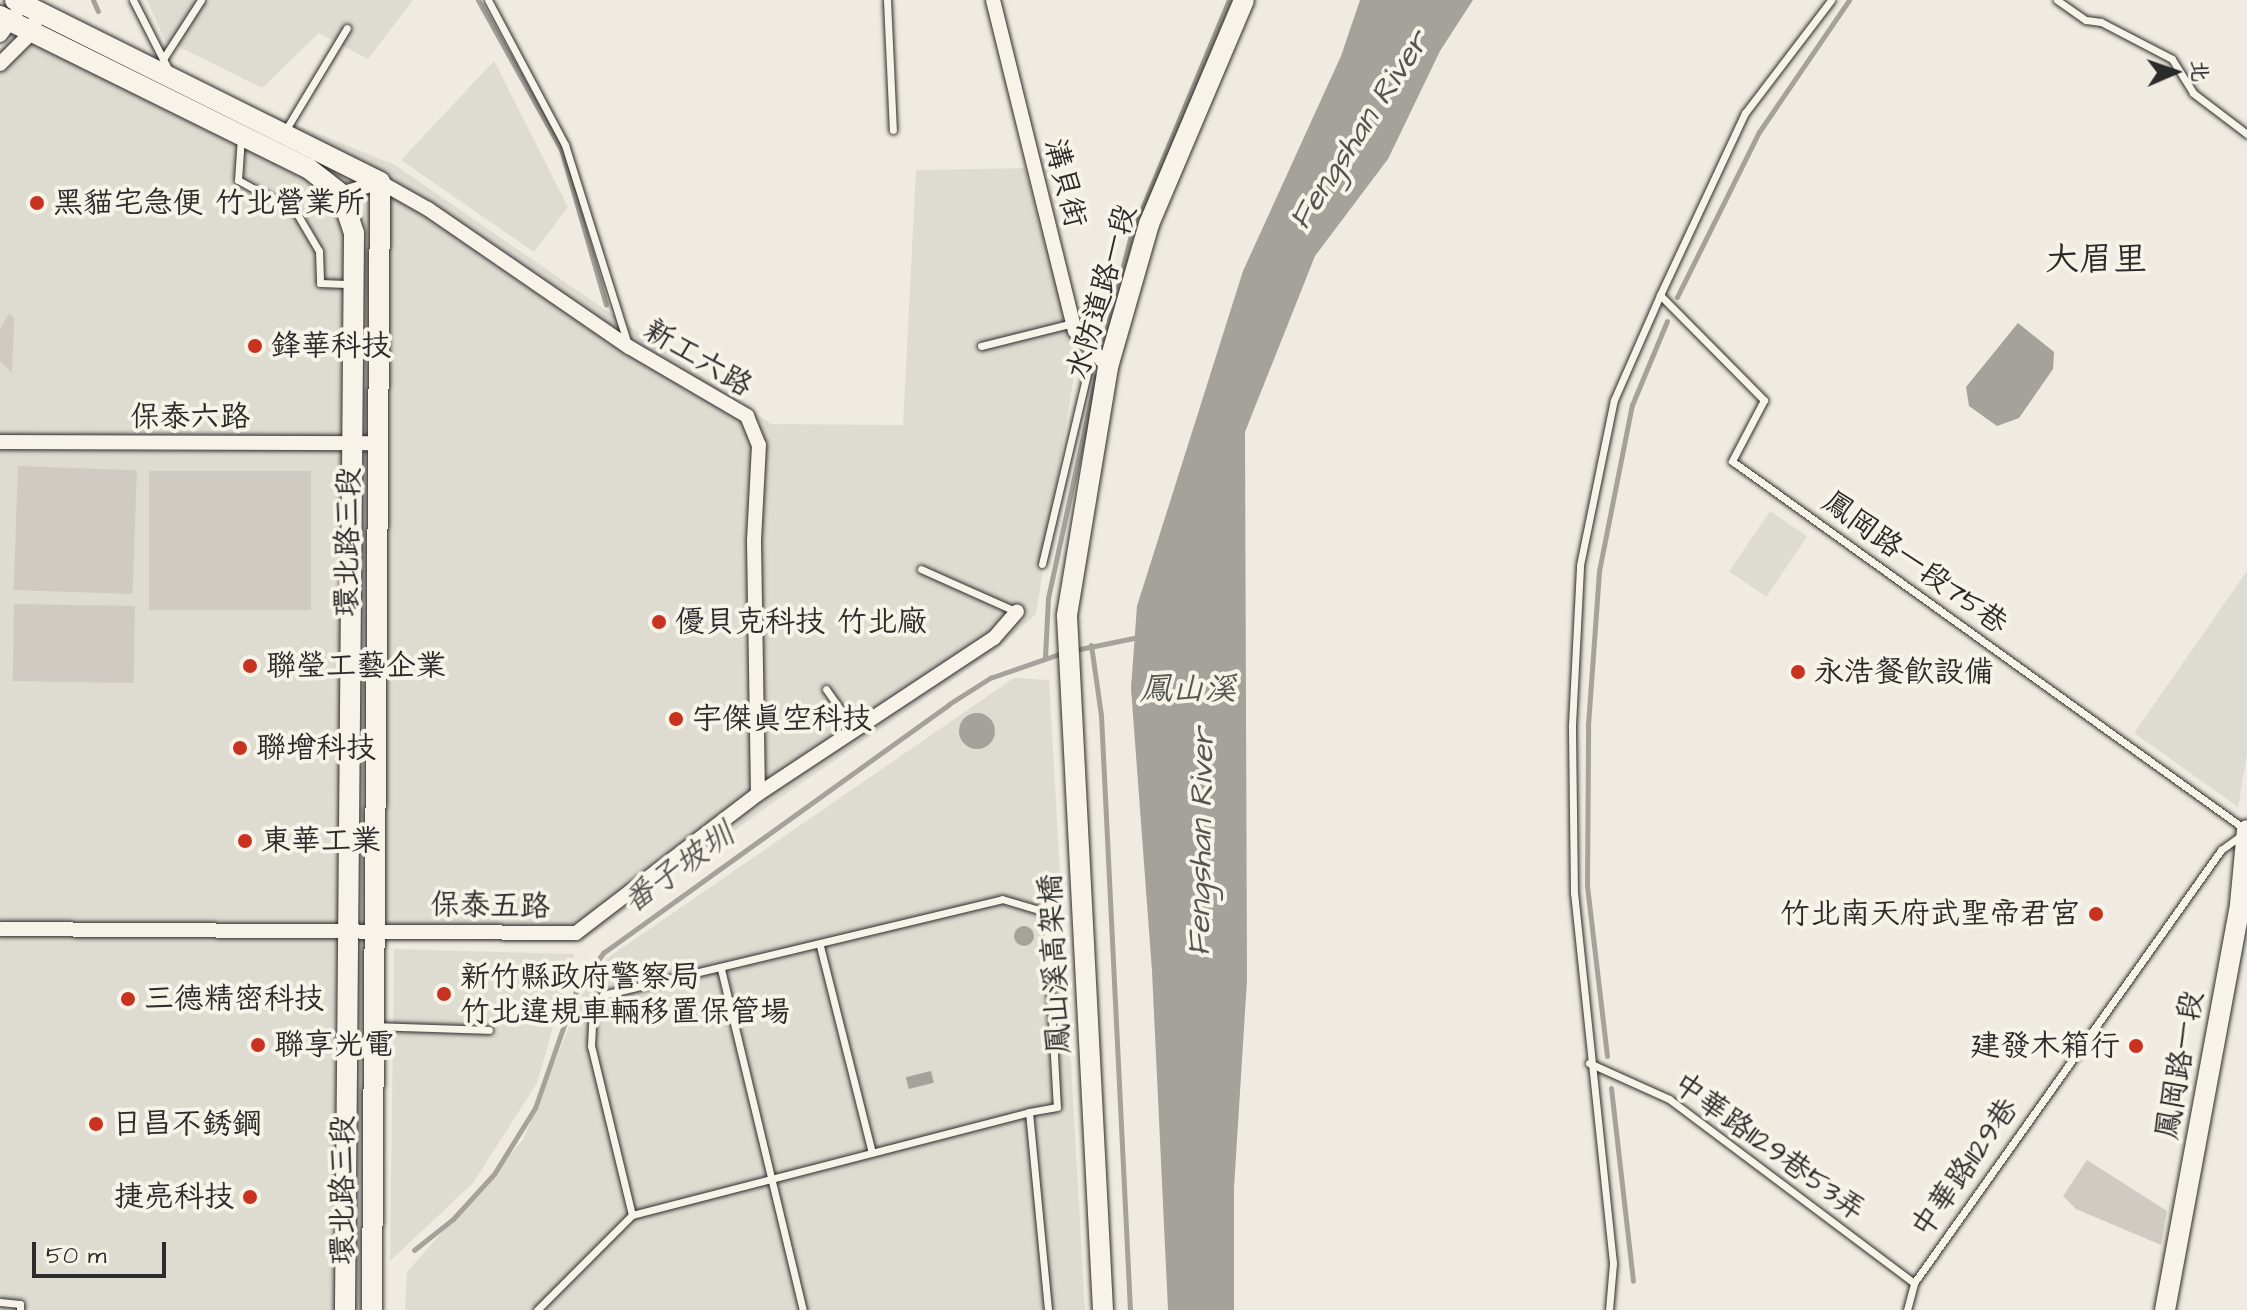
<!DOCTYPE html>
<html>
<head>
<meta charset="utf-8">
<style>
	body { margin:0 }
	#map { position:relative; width:2247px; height:1310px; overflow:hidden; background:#efebe0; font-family:"Architects Daughter","LXGW WenKai TC",sans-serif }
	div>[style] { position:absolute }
	.built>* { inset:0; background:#dedbd1; transform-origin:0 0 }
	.green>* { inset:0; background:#cfcbc2; transform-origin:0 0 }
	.water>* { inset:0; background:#a4a29a; transform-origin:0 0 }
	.round { border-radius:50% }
	.stream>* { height:5px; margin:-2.5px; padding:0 2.5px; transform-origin:2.5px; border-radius:2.5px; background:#a4a29a }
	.roads { filter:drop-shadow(0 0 2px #2b2b2b) drop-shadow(0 0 2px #2b2b2b) }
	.lane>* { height:7px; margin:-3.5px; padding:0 3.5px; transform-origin:3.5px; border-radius:3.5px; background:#f7f3e8 }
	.street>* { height:14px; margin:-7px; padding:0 7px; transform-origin:7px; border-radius:7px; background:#f7f3e8 }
	.secondary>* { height:20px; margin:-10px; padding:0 10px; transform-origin:10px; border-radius:10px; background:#f7f3e8 }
	.dots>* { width:22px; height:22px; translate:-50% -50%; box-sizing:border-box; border:4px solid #f7f3e8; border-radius:50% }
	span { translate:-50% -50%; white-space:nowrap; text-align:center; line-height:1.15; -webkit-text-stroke:8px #f7f3e8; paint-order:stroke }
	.street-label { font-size:30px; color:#2b2b2b }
	.poi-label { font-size:30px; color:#2b2b2b }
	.left { translate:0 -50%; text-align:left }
	.right { translate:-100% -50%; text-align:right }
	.water-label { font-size:32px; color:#555552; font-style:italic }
	.quarter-label { font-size:34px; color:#2b2b2b }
	.north { position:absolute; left:2135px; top:32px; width:80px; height:80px; -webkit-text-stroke:6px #f7f3e8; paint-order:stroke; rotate:88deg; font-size:22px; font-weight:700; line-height:32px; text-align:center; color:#2b2b2b }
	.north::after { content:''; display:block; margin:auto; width:28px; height:36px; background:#2b2b2b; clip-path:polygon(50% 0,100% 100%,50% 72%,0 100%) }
	.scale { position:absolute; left:32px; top:1242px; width:134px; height:36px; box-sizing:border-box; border:4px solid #2b2b2b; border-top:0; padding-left:10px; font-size:24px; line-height:28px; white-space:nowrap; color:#2b2b2b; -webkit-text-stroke:6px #f7f3e8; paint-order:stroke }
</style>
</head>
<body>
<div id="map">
	<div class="built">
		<i style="clip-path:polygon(147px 0,413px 0,368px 59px,319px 33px,262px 88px,165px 40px)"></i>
		<i style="clip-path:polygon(33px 18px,395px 165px,771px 424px,903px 425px,916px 170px,1025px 168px,1076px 362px,1036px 614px,996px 650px,768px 806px,582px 942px,366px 941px,361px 1310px,0 1310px,0 50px)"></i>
		<i style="clip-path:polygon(494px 61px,568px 207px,534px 252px,401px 160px)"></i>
		<i style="left:1770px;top:511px;width:45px;height:73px;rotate:34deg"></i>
		<i style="clip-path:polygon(2247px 571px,2247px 754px,2238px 807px,2134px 733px)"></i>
		<i style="clip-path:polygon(1014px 678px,1049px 680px,1085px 1310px,405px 1310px,407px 1272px,523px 1140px,582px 995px,606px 959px)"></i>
		<i style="clip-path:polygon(394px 949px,574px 954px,537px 1083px,473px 1183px,390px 1261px)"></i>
	</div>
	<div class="green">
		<i style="clip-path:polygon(9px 313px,14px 318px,12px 373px,0 361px,0 330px)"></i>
		<i style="left:18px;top:466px;width:119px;height:124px;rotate:2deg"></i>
		<i style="left:149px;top:471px;width:162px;height:139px"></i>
		<i style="left:14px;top:604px;width:121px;height:77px;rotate:1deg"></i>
		<i style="clip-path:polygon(2087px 1160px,2167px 1211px,2161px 1245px,2076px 1209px,2063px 1196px)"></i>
	</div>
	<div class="water">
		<i style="clip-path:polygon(1360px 0,1473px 0,1440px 51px,1388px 159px,1315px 256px,1245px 432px,1247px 980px,1234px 1188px,1234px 1310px,1168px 1310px,1152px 971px,1131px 688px,1137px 606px,1243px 271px,1341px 56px)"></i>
		<i style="clip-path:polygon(2018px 323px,2054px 352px,2053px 369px,2019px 418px,1997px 426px,1969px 406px,1966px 387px)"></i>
		<i class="round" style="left:959px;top:713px;width:36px;height:36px"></i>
		<i class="round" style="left:1014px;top:926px;width:20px;height:20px"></i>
		<i style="left:931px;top:1071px;width:12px;height:26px;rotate:76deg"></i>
	</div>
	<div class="stream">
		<i style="left:93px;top:0;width:12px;rotate:66deg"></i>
		<i style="left:478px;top:0;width:171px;rotate:60.9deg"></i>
		<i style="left:561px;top:149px;width:162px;rotate:73.9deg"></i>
		<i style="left:1677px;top:297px;width:184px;rotate:-63.6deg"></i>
		<i style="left:1759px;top:132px;width:160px;rotate:-55.7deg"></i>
		<i style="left:1104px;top:340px;width:108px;rotate:-75.6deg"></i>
		<i style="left:1131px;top:235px;width:255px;rotate:-67.4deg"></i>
		<i style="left:1091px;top:645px;width:71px;rotate:81.9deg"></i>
		<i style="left:1101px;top:715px;width:596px;rotate:87.21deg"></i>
		<i style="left:1075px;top:650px;width:65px;rotate:-11.5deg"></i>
		<i style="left:1045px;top:657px;width:59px;rotate:-87.1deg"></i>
		<i style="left:1048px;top:598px;width:227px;rotate:-77.8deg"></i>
		<i style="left:1607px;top:1056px;width:171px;rotate:-96.7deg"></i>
		<i style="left:1587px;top:886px;width:161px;rotate:-89.6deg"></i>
		<i style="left:1588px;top:725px;width:154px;rotate:-85.9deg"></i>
		<i style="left:1599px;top:571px;width:169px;rotate:-78.8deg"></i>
		<i style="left:1632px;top:405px;width:91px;rotate:-67.4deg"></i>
		<i style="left:1611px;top:1088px;width:194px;rotate:83.5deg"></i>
		<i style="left:414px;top:1250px;width:50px;rotate:-38.5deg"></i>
		<i style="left:453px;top:1219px;width:61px;rotate:-47.7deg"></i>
		<i style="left:494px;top:1174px;width:78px;rotate:-58.2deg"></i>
		<i style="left:535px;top:1108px;width:124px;rotate:-70.7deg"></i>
		<i style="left:576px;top:991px;width:47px;rotate:-54.6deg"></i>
		<i style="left:603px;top:953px;width:426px;rotate:-35.7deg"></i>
		<i style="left:949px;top:704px;width:49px;rotate:-32.4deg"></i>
		<i style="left:990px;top:678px;width:79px;rotate:-19.1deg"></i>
	</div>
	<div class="roads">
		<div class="lane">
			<i style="left:133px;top:0;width:77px;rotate:63.1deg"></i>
			<i style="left:488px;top:0;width:164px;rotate:62deg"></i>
			<i style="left:565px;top:145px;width:210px;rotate:72.5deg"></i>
			<i style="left:887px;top:0;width:130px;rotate:87.4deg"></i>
			<i style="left:2057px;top:0;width:35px;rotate:35deg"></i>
			<i style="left:2086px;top:20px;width:15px;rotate:8deg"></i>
			<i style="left:2101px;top:22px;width:80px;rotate:27.5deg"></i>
			<i style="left:2172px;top:59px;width:40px;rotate:58deg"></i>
			<i style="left:2193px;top:93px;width:68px;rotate:37.2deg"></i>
			<i style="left:163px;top:59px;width:70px;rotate:-57.2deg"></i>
			<i style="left:285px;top:131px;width:120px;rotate:-59deg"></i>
			<i style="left:241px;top:137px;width:43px;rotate:94deg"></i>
			<i style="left:238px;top:180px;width:66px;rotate:28.9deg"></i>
			<i style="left:296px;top:212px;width:45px;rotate:59.5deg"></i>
			<i style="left:319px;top:251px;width:32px;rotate:88deg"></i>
			<i style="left:320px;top:283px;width:33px;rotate:2deg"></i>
			<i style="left:1660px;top:295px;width:148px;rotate:45.3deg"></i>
			<i style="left:1764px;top:400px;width:69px;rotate:117.7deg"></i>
			<i style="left:1732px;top:461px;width:633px;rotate:35.67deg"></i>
			<i style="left:981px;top:346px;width:95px;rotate:-14deg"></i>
			<i style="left:1042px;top:564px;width:217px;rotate:-76.7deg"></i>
			<i style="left:921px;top:569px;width:105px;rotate:24.1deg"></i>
			<i style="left:826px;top:689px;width:49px;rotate:55deg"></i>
			<i style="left:820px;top:946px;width:213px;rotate:75.9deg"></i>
			<i style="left:721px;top:969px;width:351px;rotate:76.5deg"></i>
			<i style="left:375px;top:1026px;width:114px;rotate:2deg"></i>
			<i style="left:1589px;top:1063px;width:88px;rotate:24.2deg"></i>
			<i style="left:1669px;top:1099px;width:306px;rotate:36.9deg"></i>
			<i style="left:632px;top:1215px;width:174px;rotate:-103.6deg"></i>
			<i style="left:591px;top:1046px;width:41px;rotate:-87.2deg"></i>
			<i style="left:593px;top:1005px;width:14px;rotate:-45deg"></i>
			<i style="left:603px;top:995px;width:410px;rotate:-13.5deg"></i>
			<i style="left:1002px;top:899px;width:46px;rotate:16.5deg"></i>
			<i style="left:1046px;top:912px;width:195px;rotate:86.8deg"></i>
			<i style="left:1057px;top:1107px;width:28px;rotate:170deg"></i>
			<i style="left:1029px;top:1112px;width:199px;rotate:84.5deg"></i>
			<i style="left:0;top:1302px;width:20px;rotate:6deg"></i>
			<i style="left:20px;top:1304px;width:6px;rotate:90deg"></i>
			<i style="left:537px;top:1310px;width:134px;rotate:-45deg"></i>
			<i style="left:632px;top:1215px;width:410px;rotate:-14.5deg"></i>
			<i style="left:1609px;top:1310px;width:47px;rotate:-85.1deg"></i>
			<i style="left:1613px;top:1263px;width:372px;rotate:-96deg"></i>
			<i style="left:1574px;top:893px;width:168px;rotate:-90.7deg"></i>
			<i style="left:1572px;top:725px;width:160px;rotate:-87.1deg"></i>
			<i style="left:1580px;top:565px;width:168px;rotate:-78.4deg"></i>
			<i style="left:1614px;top:400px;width:115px;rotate:-66.3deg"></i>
			<i style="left:1660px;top:295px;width:201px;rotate:-65deg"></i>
			<i style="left:1745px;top:113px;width:142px;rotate:-52.7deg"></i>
			<i style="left:1907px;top:1310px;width:28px;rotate:-75deg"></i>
			<i style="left:1914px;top:1283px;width:531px;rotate:-54.66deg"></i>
			<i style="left:2221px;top:850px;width:26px;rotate:-36deg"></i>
		</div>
		<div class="street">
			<i style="left:993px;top:0;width:341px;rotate:76.1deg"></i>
			<i style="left:1075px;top:331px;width:49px;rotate:47.5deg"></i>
			<i style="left:0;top:35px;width:26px;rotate:-53deg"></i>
			<i style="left:0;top:64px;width:45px;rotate:-45deg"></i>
			<i style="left:32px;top:32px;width:21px;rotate:-73deg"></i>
			<i style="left:341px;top:194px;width:41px;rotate:-17.1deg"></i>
			<i style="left:380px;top:182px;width:55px;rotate:29.4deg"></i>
			<i style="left:428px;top:209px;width:244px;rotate:34.5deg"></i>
			<i style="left:629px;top:347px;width:137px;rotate:30.3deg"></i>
			<i style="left:747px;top:416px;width:31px;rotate:68deg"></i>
			<i style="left:759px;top:445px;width:96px;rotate:93deg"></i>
			<i style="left:754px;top:541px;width:253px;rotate:89.1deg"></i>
			<i style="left:0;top:442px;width:380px;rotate:0.2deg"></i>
			<i style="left:0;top:929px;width:576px;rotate:0.4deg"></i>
			<i style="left:576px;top:933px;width:229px;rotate:-37.4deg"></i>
			<i style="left:758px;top:794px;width:283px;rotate:-33.5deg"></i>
			<i style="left:994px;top:638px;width:35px;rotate:-49deg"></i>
		</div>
		<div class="secondary">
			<i style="left:15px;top:0;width:408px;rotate:26.5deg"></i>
			<i style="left:380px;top:182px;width:1128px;rotate:90.41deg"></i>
			<i style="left:0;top:16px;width:343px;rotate:26.3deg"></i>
			<i style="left:308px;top:168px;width:42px;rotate:38.2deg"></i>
			<i style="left:341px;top:194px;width:41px;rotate:71.6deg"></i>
			<i style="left:354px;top:233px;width:1077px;rotate:90.48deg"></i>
			<i style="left:1103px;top:1310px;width:696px;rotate:-92.97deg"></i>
			<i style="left:1067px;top:615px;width:251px;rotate:-80.6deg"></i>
			<i style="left:1108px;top:367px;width:149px;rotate:-74deg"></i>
			<i style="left:1149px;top:224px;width:243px;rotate:-67deg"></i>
			<i style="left:2165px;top:1310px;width:413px;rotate:-79.5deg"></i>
			<i style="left:2240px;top:904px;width:74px;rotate:-84.6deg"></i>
		</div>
	</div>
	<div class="dots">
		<i style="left:37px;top:203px;background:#c8321e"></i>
		<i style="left:255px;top:346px;background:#c8321e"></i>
		<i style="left:659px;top:622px;background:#c8321e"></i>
		<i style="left:250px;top:666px;background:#c8321e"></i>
		<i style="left:1798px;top:672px;background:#c8321e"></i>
		<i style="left:676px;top:719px;background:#c8321e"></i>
		<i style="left:240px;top:748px;background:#c8321e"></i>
		<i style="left:245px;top:841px;background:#c8321e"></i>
		<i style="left:2096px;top:914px;background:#c8321e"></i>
		<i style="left:444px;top:994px;background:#c8321e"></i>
		<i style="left:128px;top:999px;background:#c8321e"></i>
		<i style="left:258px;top:1045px;background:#c8321e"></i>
		<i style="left:2136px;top:1046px;background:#c8321e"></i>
		<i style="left:96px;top:1124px;background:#c8321e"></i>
		<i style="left:250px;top:1197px;background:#c8321e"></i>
	</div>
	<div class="street-label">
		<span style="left:1065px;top:183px;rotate:76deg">溝貝街</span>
		<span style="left:1102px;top:292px;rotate:-74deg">水防道路一段</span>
		<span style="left:698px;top:358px;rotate:31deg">新工六路</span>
		<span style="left:190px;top:417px">保泰六路</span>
		<span style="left:348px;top:542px;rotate:-89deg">環北路三段</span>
		<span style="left:1915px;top:563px;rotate:36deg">鳳岡路一段75巷</span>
		<span style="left:490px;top:906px;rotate:1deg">保泰五路</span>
		<span style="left:1055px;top:964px;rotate:-93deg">鳳山溪高架橋</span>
		<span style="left:2180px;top:1065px;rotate:-80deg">鳳岡路一段</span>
		<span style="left:1769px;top:1147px;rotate:36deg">中華路1129巷53弄</span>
		<span style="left:1965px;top:1168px;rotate:-55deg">中華路1129巷</span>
		<span style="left:343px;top:1190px;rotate:-90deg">環北路三段</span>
	</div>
	<div class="poi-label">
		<span class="left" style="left:53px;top:203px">黑貓宅急便 竹北營業所</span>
		<span class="left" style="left:271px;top:346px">鋒華科技</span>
		<span class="left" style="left:675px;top:622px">優貝克科技 竹北廠</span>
		<span class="left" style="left:266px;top:666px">聯瑩工藝企業</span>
		<span class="left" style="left:1814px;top:672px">永浩餐飲設備</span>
		<span class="left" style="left:692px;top:719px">宇傑真空科技</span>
		<span class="left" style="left:256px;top:748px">聯增科技</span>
		<span class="left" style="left:261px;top:841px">東華工業</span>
		<span class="right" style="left:2080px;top:914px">竹北南天府武聖帝君宮</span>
		<span class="left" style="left:460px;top:994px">新竹縣政府警察局<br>竹北違規車輛移置保管場</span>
		<span class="left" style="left:144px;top:999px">三德精密科技</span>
		<span class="left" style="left:274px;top:1045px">聯享光電</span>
		<span class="right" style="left:2120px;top:1046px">建發木箱行</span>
		<span class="left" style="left:112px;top:1124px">日昌不銹鋼</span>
		<span class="right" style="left:234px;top:1197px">捷亮科技</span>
	</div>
	<div class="water-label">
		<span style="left:1360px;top:131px;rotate:-57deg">Fengshan River</span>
		<span style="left:1188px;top:690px">鳳山溪</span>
		<span style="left:1202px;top:842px;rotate:-89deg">Fengshan River</span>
		<span style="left:679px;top:869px;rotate:-36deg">番子坡圳</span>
	</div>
	<div class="quarter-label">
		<span style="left:2096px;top:261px">大眉里</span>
	</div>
	<div class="north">北</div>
	<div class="scale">50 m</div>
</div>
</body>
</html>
